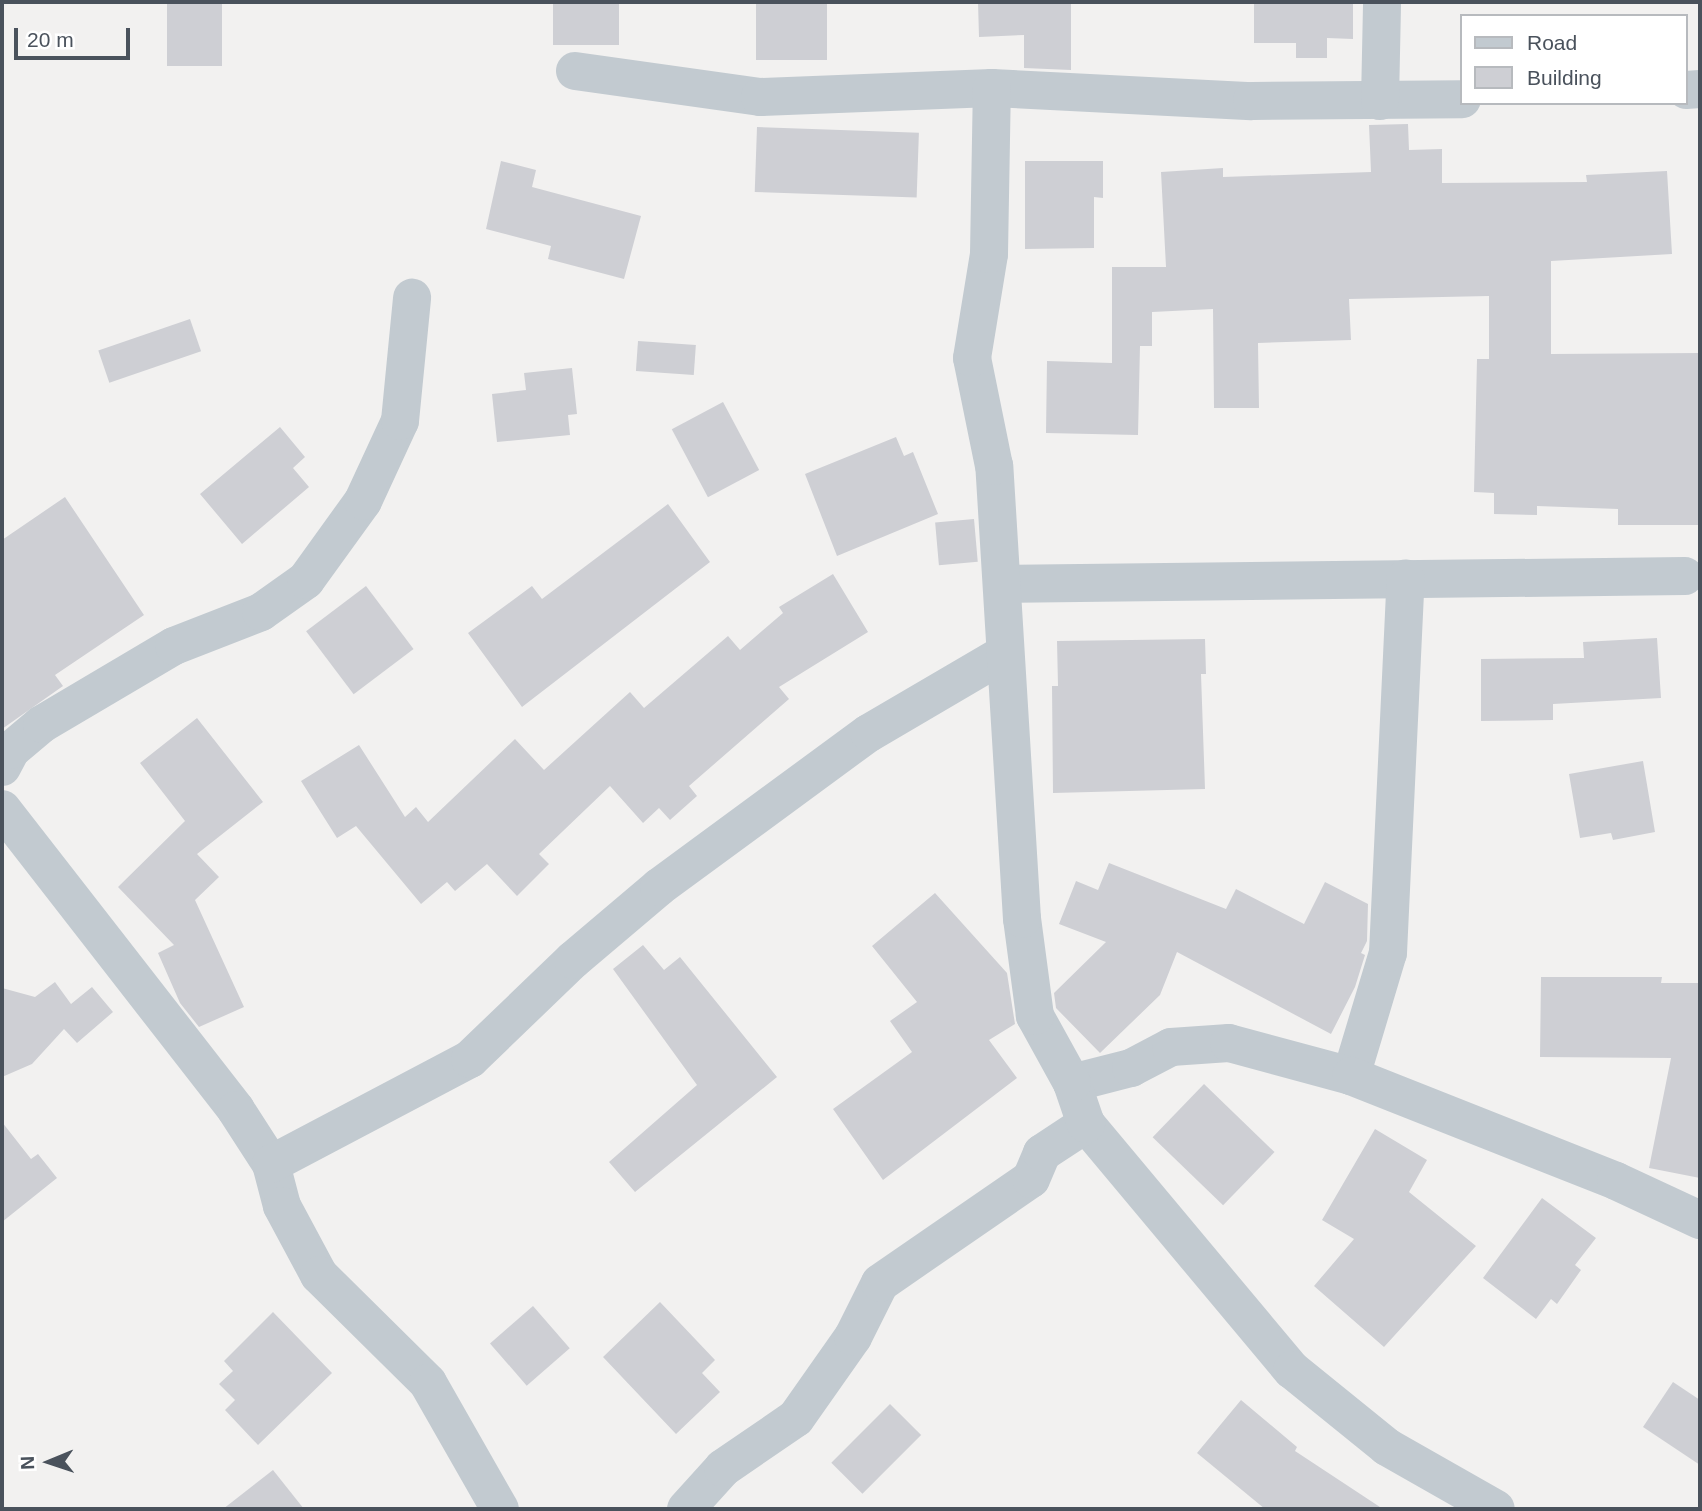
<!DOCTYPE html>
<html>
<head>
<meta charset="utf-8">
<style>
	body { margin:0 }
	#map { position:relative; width:1702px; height:1511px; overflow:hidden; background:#f2f1f0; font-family:Helvetica,sans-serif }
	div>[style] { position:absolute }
	.building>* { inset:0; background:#cecfd4; transform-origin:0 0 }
	.minor>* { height:38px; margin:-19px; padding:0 19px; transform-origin:19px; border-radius:19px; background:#c2cad0 }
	span { translate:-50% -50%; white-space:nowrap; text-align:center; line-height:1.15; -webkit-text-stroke:5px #fff; paint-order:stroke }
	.frame { position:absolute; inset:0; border:4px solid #4a525c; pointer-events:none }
	.legend { position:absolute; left:1460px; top:14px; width:228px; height:91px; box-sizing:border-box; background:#fff; border:2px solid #b7babe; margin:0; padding:9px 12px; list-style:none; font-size:21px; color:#4a525c }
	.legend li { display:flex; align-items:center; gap:14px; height:35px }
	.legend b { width:35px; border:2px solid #b7babe }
	.north { position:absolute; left:14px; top:1427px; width:70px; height:70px; -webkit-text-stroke:5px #fff; paint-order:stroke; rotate:268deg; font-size:19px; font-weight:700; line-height:28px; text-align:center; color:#4a525c }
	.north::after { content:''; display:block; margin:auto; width:24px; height:32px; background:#4a525c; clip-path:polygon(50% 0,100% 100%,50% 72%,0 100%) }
	.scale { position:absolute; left:14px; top:28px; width:116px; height:32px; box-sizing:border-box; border:4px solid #4a525c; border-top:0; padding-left:9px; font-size:21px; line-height:24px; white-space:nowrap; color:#4a525c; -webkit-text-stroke:5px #fff; paint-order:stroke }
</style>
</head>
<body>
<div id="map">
	<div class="building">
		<i style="left:167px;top:2px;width:55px;height:64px"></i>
		<i style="left:553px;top:2px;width:66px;height:43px"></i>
		<i style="left:756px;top:2px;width:71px;height:58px"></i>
		<i style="clip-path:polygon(978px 2px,1071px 2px,1071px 70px,1024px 68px,1024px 35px,979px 37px)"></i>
		<i style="clip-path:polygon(1254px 2px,1353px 2px,1353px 39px,1327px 38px,1327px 58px,1296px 58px,1296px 43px,1254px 43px)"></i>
		<i style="clip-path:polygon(1408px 124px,1409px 150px,1442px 149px,1442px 183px,1587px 182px,1586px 175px,1667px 171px,1672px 254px,1551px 261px,1551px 354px,1700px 353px,1700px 525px,1618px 525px,1618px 509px,1537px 506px,1537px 515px,1494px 514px,1494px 493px,1474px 492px,1477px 359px,1489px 359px,1489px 296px,1349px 299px,1351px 340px,1258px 343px,1259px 408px,1214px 408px,1213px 309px,1152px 312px,1152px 346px,1140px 346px,1138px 435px,1046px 433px,1047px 361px,1112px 363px,1112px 267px,1166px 267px,1161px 172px,1223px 168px,1223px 177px,1371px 172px,1369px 125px)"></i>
		<i style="left:757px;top:127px;width:162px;height:65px;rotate:2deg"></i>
		<i style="clip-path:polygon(501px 161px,536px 170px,532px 187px,641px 216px,624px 279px,548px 259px,551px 246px,486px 229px)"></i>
		<i style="clip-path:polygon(1025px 161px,1103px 161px,1103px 198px,1094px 197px,1094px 248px,1025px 249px)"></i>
		<i style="left:190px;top:319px;width:34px;height:97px;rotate:71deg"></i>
		<i style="left:638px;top:341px;width:58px;height:30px;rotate:4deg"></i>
		<i style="clip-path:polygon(572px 368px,577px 414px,568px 415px,570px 435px,497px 442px,492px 394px,526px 390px,524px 373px)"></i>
		<i style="left:723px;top:402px;width:77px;height:58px;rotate:62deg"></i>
		<i style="clip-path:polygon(280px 427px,305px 457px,293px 468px,309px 487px,242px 544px,200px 494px)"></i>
		<i style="clip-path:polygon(896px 437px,904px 456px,913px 452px,938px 514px,837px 556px,805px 474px)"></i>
		<i style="clip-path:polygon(65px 497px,144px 615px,55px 675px,63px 686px,2px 729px,2px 540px)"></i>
		<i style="clip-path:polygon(668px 504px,710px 562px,522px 707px,468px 633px,532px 586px,542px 599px)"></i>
		<i style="left:974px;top:519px;width:43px;height:39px;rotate:85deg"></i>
		<i style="clip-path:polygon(833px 574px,868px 632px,779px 687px,789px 699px,689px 786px,697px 796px,670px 820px,659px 808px,643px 823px,610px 786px,539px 854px,549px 864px,517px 896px,487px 864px,455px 891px,447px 882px,421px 904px,356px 826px,337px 838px,301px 781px,359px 745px,405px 817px,416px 807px,428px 822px,515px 739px,544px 770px,630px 692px,644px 708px,728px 636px,740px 650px,783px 613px,779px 607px)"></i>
		<i style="left:366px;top:586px;width:79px;height:75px;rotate:53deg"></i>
		<i style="clip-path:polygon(1657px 638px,1661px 698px,1553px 704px,1553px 720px,1481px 721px,1481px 659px,1584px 658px,1583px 642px)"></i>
		<i style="clip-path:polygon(1205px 639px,1206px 674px,1201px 674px,1205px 789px,1053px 793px,1052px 686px,1058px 686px,1057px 641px)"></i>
		<i style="clip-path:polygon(197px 718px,263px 802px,197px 854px,219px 877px,195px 900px,244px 1007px,199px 1027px,180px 1003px,158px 953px,174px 945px,118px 887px,185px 821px,140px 763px)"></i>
		<i style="clip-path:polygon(1643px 761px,1655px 832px,1613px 840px,1611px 833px,1580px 838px,1569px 774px)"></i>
		<i style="clip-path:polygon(1109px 863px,1226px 909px,1236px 889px,1304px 924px,1325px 882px,1368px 904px,1367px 941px,1361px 953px,1365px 955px,1355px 987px,1331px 1034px,1177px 952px,1160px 995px,1100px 1053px,1056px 1008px,1054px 993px,1106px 942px,1059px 924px,1076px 881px,1098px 890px)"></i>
		<i style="clip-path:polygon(935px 893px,1007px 973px,1015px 1024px,989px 1040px,1017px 1078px,883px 1180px,833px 1109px,912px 1052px,890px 1021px,917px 1002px,872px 946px)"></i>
		<i style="clip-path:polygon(643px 945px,664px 970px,680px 957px,777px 1077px,635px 1192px,609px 1162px,697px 1085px,613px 969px)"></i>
		<i style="clip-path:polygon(1541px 977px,1662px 977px,1661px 983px,1700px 983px,1700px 1178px,1649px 1168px,1671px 1058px,1540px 1057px)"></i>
		<i style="clip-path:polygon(55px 982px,71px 1004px,92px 987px,113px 1012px,77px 1043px,64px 1029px,32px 1064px,2px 1077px,2px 988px,35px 997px)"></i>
		<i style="left:1204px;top:1084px;width:98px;height:74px;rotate:44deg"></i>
		<i style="clip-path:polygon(2px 1122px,31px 1159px,38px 1154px,57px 1178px,2px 1222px)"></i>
		<i style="clip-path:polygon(1375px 1129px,1427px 1160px,1409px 1192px,1476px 1246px,1384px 1347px,1314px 1286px,1354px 1239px,1322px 1220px)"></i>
		<i style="clip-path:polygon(1542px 1198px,1596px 1238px,1575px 1265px,1581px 1270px,1557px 1304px,1551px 1299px,1536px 1319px,1483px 1278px)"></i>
		<i style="clip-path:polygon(660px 1302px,715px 1360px,702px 1373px,720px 1392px,676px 1434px,603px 1357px)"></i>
		<i style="left:533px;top:1306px;width:56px;height:57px;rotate:49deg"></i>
		<i style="clip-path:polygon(273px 1312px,332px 1373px,258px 1445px,225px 1410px,235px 1400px,219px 1384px,233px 1371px,224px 1361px)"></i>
		<i style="clip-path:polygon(1673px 1382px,1700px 1400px,1700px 1465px,1643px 1427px)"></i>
		<i style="clip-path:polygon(1241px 1400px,1297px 1447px,1295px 1451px,1383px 1509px,1265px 1509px,1197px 1453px)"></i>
		<i style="left:890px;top:1404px;width:44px;height:83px;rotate:45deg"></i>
		<i style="clip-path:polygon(273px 1470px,304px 1509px,223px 1509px)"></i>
	</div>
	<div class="minor">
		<i style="left:575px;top:71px;width:187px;rotate:8deg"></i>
		<i style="left:760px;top:97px;width:232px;rotate:-2.2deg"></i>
		<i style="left:992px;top:88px;width:260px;rotate:2.9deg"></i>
		<i style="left:1252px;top:101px;width:210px;rotate:-0.5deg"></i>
		<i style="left:1686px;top:90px;width:14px;rotate:-4deg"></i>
		<i style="left:1380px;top:101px;width:99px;rotate:-88.8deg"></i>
		<i style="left:1002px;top:584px;width:683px;rotate:-0.67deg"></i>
		<i style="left:2px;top:767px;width:19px;rotate:-62deg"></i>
		<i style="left:11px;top:750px;width:40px;rotate:-40deg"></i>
		<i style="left:42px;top:724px;width:153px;rotate:-30.6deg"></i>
		<i style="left:174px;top:646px;width:93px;rotate:-21.3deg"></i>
		<i style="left:261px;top:612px;width:55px;rotate:-35.4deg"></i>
		<i style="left:306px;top:580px;width:97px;rotate:-54.2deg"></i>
		<i style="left:363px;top:501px;width:88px;rotate:-65.2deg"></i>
		<i style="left:400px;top:421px;width:124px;rotate:-84.4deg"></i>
		<i style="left:2px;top:809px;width:381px;rotate:52.1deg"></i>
		<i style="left:236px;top:1110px;width:64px;rotate:57.1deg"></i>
		<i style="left:271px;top:1164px;width:43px;rotate:75.3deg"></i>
		<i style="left:282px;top:1206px;width:78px;rotate:61.8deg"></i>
		<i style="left:319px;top:1275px;width:153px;rotate:44.7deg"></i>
		<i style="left:428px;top:1383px;width:145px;rotate:60.3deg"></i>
		<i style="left:1351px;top:1076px;width:128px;rotate:-73.3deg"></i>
		<i style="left:1388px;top:953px;width:375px;rotate:-87.3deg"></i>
		<i style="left:1072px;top:1083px;width:61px;rotate:-14.3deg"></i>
		<i style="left:1131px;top:1068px;width:45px;rotate:-27.7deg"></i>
		<i style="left:1171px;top:1047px;width:58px;rotate:-3.9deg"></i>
		<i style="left:1229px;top:1043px;width:126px;rotate:15.1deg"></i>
		<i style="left:1351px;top:1076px;width:285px;rotate:21.6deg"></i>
		<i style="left:1616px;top:1181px;width:93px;rotate:24.9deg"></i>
		<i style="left:1086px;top:1124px;width:321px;rotate:50.1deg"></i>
		<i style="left:1292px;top:1370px;width:122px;rotate:39deg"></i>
		<i style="left:1387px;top:1447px;width:125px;rotate:29.6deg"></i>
		<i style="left:271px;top:1164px;width:225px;rotate:-27.8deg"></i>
		<i style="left:470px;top:1059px;width:143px;rotate:-43.9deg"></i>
		<i style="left:573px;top:960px;width:113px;rotate:-40.3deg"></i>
		<i style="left:659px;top:887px;width:260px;rotate:-36.3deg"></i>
		<i style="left:869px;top:733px;width:154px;rotate:-30.4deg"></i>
		<i style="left:686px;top:1509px;width:55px;rotate:-47.9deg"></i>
		<i style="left:723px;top:1468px;width:88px;rotate:-34.4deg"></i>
		<i style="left:796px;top:1418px;width:99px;rotate:-54.9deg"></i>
		<i style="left:853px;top:1337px;width:60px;rotate:-63.4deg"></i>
		<i style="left:880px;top:1283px;width:183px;rotate:-34.6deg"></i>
		<i style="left:1031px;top:1179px;width:28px;rotate:-67deg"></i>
		<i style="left:1042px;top:1153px;width:53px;rotate:-33.4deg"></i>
		<i style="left:1086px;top:1124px;width:43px;rotate:-108.9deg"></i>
		<i style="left:1072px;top:1083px;width:77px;rotate:-118.9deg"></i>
		<i style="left:1035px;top:1016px;width:98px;rotate:-97.6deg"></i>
		<i style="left:1022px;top:919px;width:454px;rotate:-93.5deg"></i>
		<i style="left:994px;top:466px;width:110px;rotate:-101.5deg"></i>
		<i style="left:972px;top:358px;width:105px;rotate:-80.7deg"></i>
		<i style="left:989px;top:254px;width:166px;rotate:-89deg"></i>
	</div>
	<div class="frame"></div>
	<ul class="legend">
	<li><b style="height:9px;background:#c2cad0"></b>Road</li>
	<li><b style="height:19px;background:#cecfd4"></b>Building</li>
	</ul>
	<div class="north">N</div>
	<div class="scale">20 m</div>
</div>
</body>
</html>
